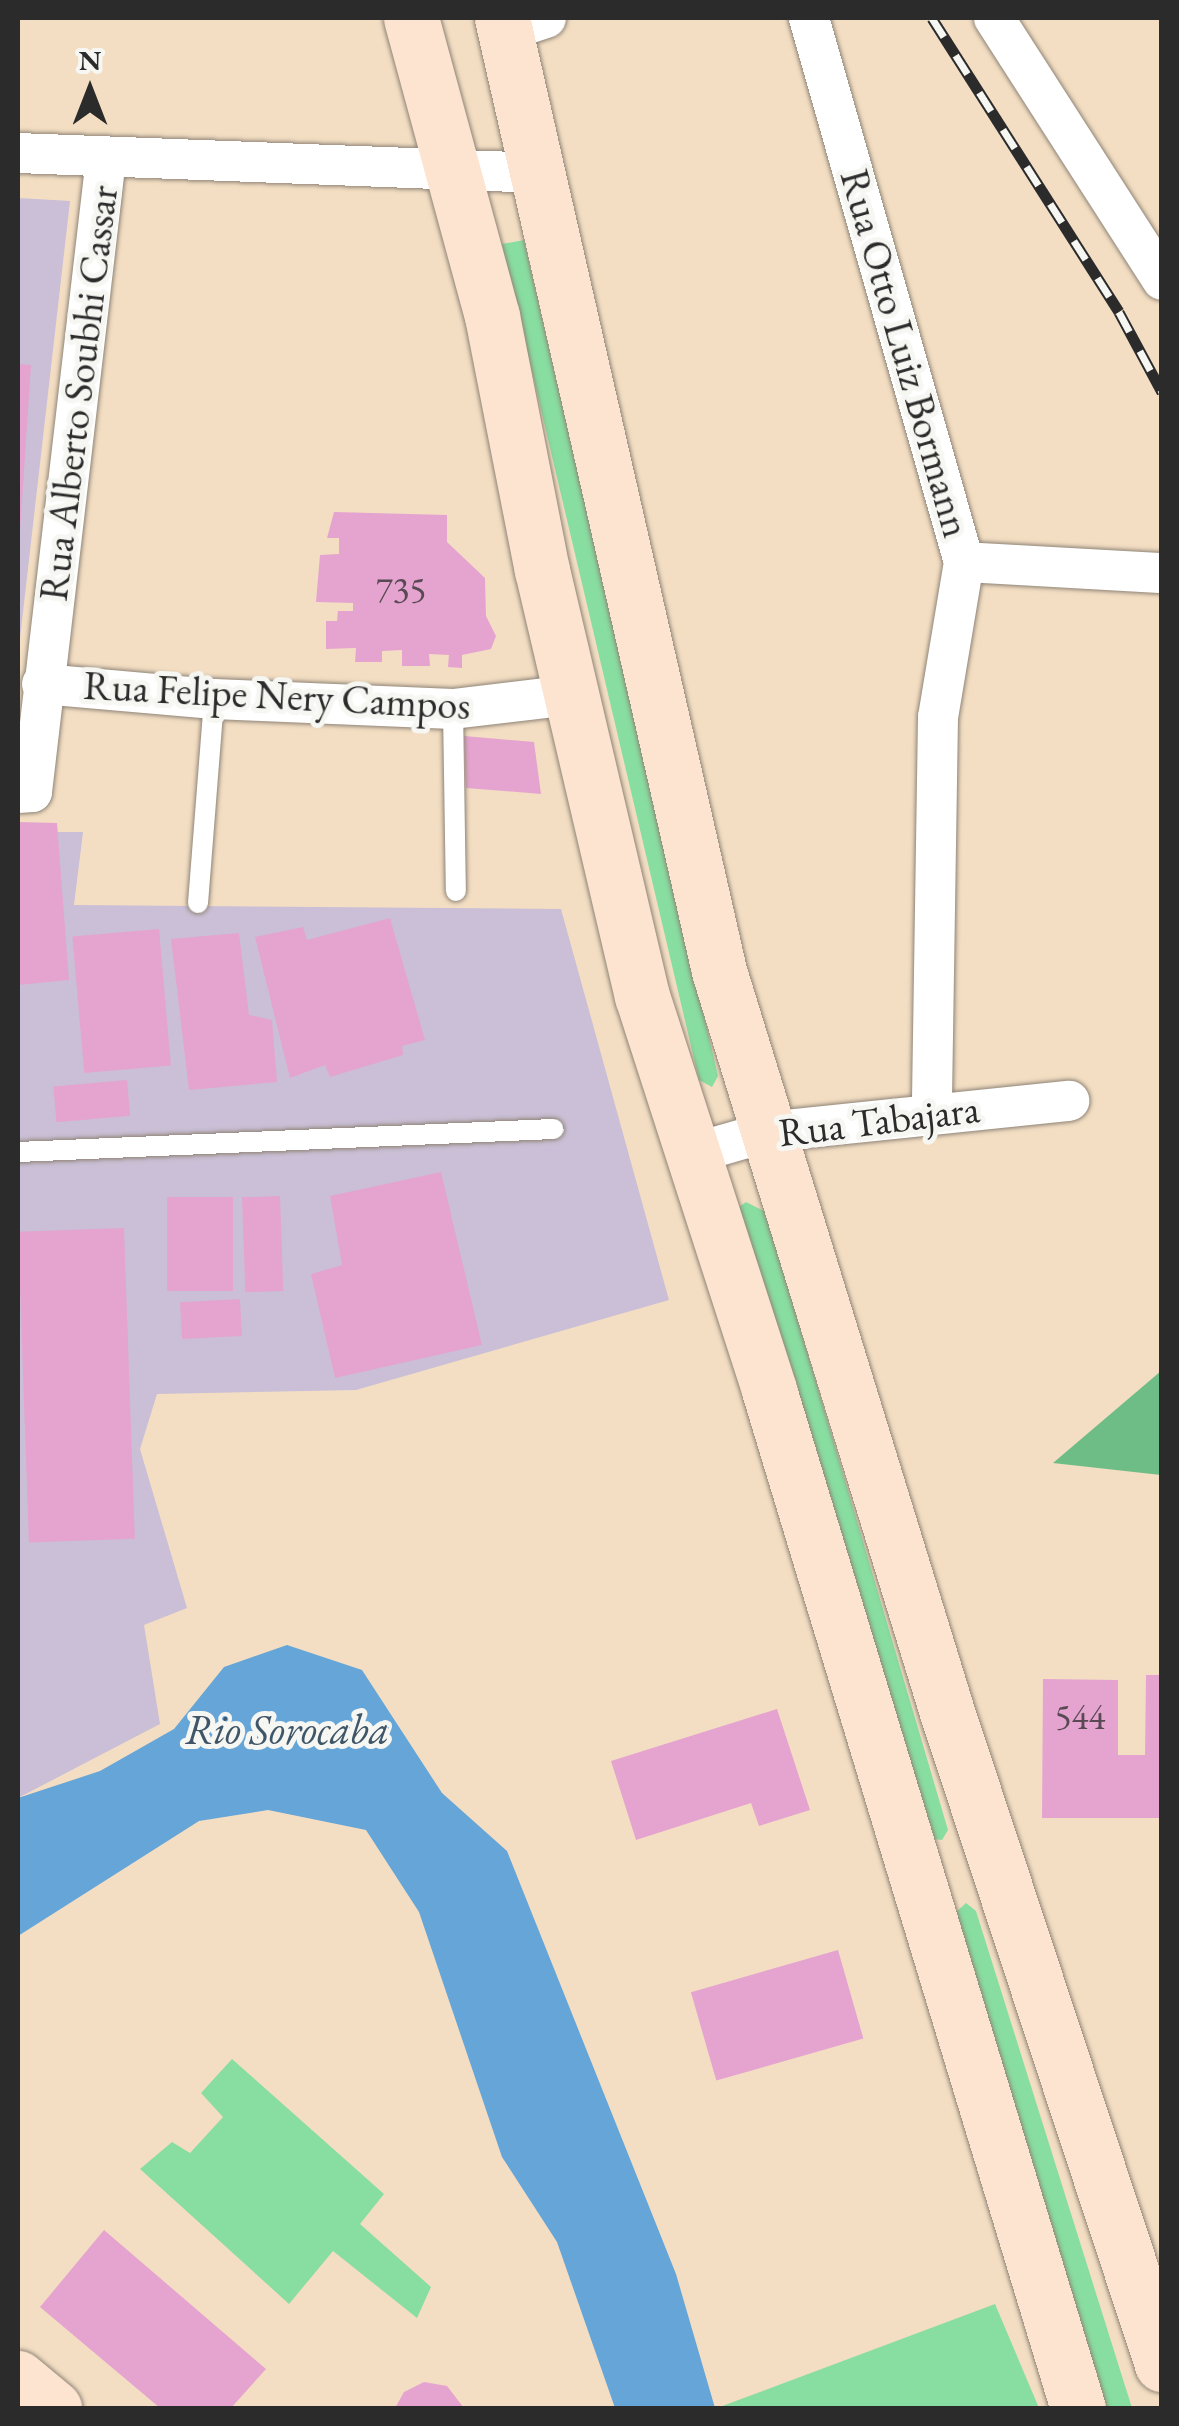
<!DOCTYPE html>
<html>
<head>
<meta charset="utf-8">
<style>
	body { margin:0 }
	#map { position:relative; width:1179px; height:2426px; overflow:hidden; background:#f3dec3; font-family:"EB Garamond",serif }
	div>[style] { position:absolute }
	.industrial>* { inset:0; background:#cabfd6 }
	.green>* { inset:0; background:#88dda0 }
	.forest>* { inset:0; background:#6ebc86 }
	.water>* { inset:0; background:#65a5d8 }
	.building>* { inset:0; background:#e4a4cf; transform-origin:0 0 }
	.roads { filter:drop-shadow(0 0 2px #8f8477) drop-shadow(0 0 2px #8f8477) }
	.lane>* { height:20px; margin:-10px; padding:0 10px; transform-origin:10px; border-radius:10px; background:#fff }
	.street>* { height:40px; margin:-20px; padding:0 20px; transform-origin:20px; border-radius:20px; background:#fff }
	.secondary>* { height:55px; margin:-27.5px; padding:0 27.5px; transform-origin:27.5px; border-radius:27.5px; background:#fde4d1 }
	.rail>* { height:11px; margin-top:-5.5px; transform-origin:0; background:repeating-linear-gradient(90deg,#f6f6f2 0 22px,#2b2b2b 0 44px); box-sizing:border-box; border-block:2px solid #2b2b2b }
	span { translate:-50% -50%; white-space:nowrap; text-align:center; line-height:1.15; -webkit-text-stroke:10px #f6f6f2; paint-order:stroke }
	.number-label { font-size:35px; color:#594954 }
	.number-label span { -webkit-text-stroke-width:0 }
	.street-label { font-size:40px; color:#2b2b2b }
	.water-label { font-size:42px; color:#3f5668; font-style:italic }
	.frame { position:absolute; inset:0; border:20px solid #2b2b2b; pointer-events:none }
	.north { position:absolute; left:40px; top:40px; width:100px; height:100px; -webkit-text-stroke:8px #f6f6f2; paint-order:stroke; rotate:0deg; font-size:28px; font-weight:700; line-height:40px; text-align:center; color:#2b2b2b }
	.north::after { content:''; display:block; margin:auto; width:35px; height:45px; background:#2b2b2b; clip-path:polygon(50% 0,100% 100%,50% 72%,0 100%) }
</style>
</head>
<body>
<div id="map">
	<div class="industrial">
		<i style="clip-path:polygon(18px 198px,70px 201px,18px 656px)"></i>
		<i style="clip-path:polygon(18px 832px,83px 832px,74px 905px,561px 909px,669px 1300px,356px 1390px,157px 1394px,140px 1449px,187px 1608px,144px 1625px,160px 1724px,18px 1798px)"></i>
	</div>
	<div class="green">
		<i style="clip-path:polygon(524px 240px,718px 1076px,712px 1087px,699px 1080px,502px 244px)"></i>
		<i style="clip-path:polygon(746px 1202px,766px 1212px,948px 1830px,942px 1840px,934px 1839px,736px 1209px)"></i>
		<i style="clip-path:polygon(966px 1903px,976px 1911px,1132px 2408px,1095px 2408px,955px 1913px)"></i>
		<i style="clip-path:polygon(232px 2059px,384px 2194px,360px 2224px,431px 2287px,417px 2318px,333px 2251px,289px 2304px,140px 2169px,172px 2142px,190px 2153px,223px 2117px,201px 2093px)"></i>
		<i style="clip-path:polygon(995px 2304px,1039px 2408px,717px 2408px)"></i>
	</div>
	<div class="forest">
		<i style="clip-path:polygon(1161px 1371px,1161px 1475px,1053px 1463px)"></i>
	</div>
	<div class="water">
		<i style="clip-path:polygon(287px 1645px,362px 1670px,442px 1793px,507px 1851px,676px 2274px,715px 2408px,615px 2408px,557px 2242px,502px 2157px,419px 1912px,366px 1830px,268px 1810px,199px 1821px,18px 1936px,18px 1798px,100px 1771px,174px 1729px,224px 1667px)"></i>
	</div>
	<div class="building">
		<i style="clip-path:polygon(18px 364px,31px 365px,20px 532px,18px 532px)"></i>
		<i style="clip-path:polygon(334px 512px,447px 515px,447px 542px,485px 578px,486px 616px,496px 636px,491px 649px,462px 655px,462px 668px,448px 667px,449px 655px,429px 654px,430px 666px,402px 666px,402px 650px,382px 651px,382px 662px,355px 662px,356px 648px,326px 649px,326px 621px,337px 621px,338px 611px,353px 611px,353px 603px,316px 602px,320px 555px,339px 554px,339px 538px,327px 538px)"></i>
		<i style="clip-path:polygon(464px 736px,534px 742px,541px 794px,466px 788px)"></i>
		<i style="clip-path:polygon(18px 822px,57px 823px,69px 980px,18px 985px)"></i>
		<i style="clip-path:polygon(390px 918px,425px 1040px,402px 1046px,403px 1055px,330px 1077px,325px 1065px,290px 1078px,255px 937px,303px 927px,307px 940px)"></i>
		<i style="left:159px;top:929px;width:137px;height:87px;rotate:85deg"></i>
		<i style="clip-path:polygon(239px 933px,249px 1015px,272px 1020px,277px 1082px,189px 1090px,171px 939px)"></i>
		<i style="left:127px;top:1080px;width:36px;height:74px;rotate:85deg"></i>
		<i style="clip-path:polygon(441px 1172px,482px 1345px,335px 1378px,311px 1274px,342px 1265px,330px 1196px)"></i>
		<i style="left:280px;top:1196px;width:95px;height:38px;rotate:88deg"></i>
		<i style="left:233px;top:1197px;width:94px;height:66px;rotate:90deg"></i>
		<i style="left:124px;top:1228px;width:311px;height:106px;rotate:88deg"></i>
		<i style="left:240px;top:1299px;width:37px;height:60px;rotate:87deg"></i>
		<i style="clip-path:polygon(1146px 1675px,1162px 1675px,1162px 1818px,1042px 1818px,1043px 1679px,1118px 1680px,1118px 1755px,1145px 1755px)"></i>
		<i style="clip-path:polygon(777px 1709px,810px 1810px,759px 1826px,751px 1803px,636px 1840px,611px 1761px)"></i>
		<i style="left:838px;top:1950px;width:92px;height:153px;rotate:74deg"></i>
		<i style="clip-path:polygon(104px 2230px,266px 2369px,231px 2408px,160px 2408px,40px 2307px)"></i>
		<i style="clip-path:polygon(424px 2382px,447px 2386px,464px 2408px,395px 2408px,404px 2392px)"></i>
	</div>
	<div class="roads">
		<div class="lane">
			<i style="left:453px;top:709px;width:182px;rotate:89.1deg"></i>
			<i style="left:198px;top:903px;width:205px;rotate:-85.5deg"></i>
			<i style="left:18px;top:1152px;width:536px;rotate:-2.46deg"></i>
		</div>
		<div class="street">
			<i style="left:809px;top:18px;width:566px;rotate:74.1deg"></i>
			<i style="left:964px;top:562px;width:157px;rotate:99.5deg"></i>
			<i style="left:938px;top:717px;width:395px;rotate:90.9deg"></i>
			<i style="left:994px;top:18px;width:311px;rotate:57.3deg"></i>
			<i style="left:506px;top:31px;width:42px;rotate:-18deg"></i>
			<i style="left:18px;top:153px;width:523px;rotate:2.19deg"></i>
			<i style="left:964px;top:562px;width:198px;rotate:3.2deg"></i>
			<i style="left:42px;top:684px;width:173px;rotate:5deg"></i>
			<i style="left:214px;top:699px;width:239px;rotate:2.4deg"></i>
			<i style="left:453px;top:709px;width:119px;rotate:-6.8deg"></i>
			<i style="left:18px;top:793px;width:14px;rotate:-4deg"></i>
			<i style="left:32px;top:792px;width:638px;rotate:-83.34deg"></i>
			<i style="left:691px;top:1154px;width:79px;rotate:-16.1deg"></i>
			<i style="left:767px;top:1132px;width:304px;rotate:-5.9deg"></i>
		</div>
		<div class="secondary">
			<i style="left:411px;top:18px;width:309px;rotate:74.8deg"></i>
			<i style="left:492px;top:316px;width:259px;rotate:78.9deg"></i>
			<i style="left:542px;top:570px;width:438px;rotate:76.8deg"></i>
			<i style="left:642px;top:996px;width:414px;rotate:72.1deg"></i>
			<i style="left:769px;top:1390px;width:1064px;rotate:73.12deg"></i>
			<i style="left:502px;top:18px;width:977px;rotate:77.17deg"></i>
			<i style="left:719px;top:971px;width:772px;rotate:72.9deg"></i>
			<i style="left:946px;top:1709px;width:690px;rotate:71.75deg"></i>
			<i style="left:18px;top:2378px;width:47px;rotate:39.8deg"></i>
		</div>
	</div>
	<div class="rail">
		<i style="left:932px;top:18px;width:348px;rotate:57.5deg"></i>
		<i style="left:1119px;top:312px;width:91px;rotate:61.7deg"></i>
	</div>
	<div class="number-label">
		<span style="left:401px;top:590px">735</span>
		<span style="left:1080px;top:1717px">544</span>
	</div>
	<div class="street-label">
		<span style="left:906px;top:353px;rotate:74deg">Rua Otto Luiz Bormann</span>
		<span style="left:78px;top:393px;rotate:-83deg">Rua Alberto Soubhi Cassar</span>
		<span style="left:277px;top:695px;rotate:3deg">Rua Felipe Nery Campos</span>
		<span style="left:879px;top:1120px;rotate:-7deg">Rua Tabajara</span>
	</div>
	<div class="water-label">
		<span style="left:287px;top:1730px">Rio Sorocaba</span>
	</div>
	<div class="frame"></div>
	<div class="north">N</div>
</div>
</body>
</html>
